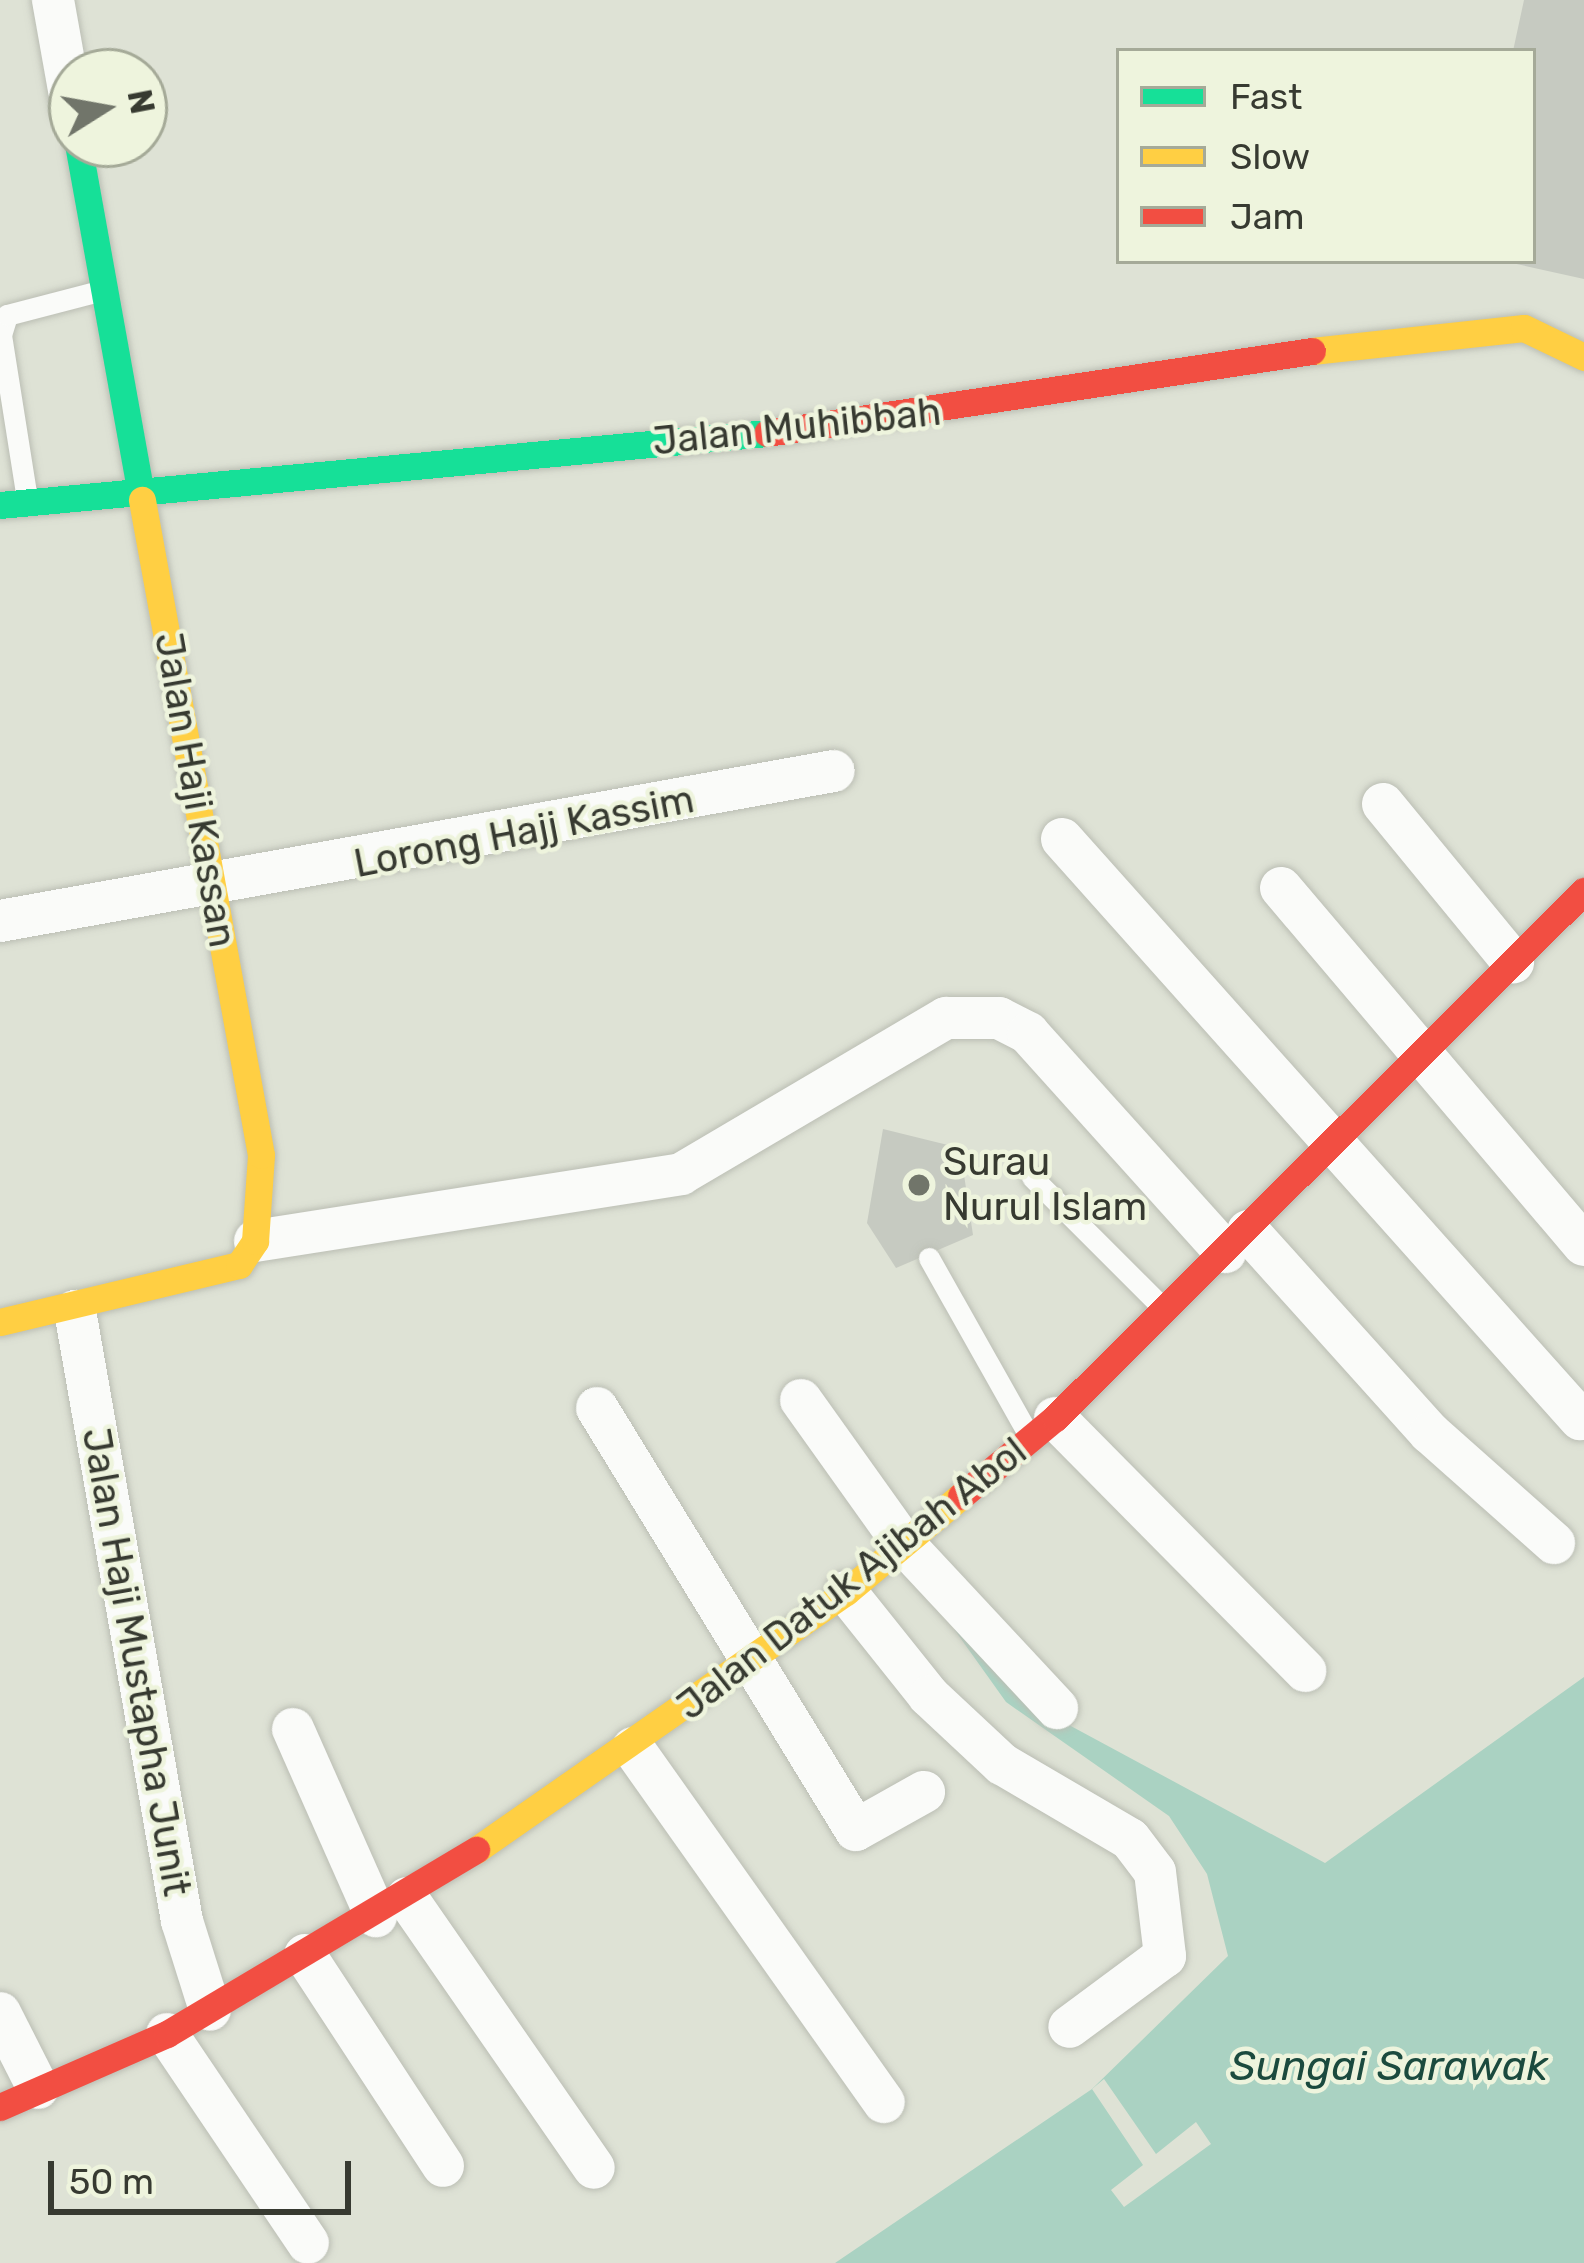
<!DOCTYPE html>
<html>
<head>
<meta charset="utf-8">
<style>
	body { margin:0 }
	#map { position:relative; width:1584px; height:2263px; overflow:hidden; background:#dee2d5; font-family:Rubik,sans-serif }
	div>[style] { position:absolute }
	.water>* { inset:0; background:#aad2c2 }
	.pier>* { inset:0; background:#dee2d5 }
	.building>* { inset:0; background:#c6cac1 }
	.roads { filter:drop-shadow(0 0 3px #bbbeb4) drop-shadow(0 0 3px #bbbeb4) }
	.lane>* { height:21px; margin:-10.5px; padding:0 10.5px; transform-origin:10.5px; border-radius:10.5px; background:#fafbf9 }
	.street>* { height:42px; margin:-21px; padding:0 21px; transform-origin:21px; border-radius:21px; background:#fafbf9 }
	.fast>* { height:27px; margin:-13.5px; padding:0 13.5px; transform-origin:13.5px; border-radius:13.5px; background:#16e098 }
	.slow>* { height:27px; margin:-13.5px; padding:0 13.5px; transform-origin:13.5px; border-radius:13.5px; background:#ffcf43 }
	.jam>* { height:27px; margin:-13.5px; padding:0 13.5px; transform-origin:13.5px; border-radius:13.5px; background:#f24e42 }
	.dots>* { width:33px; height:33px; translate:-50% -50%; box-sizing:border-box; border:6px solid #eef4dd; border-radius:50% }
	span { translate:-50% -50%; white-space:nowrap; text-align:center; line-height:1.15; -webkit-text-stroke:9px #eef4dd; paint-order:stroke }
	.street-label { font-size:39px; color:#373a31 }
	.poi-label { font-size:39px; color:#373a31 }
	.left { translate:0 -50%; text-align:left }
	.water-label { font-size:42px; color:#1b4a3e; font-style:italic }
	.legend { position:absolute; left:1116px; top:48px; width:420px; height:216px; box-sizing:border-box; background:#eef4dd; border:3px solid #a5aa98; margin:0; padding:15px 21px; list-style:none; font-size:36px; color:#373a31 }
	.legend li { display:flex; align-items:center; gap:24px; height:60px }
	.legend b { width:60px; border:3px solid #a5aa98 }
	.north { position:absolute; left:48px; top:48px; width:120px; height:120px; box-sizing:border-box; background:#eef4dd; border:3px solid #a5aa98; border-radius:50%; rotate:79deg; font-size:33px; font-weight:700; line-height:48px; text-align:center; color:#373a31 }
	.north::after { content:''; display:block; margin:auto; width:42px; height:54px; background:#71756a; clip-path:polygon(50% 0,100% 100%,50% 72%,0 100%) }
	.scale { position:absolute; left:48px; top:2161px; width:303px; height:54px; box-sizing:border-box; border:6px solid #373a31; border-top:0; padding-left:15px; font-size:36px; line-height:42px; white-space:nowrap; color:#373a31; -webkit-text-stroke:9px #eef4dd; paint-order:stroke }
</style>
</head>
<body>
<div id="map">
	<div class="water">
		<i style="clip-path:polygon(954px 1629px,1069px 1725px,1325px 1863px,1584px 1677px,1584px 2263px,835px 2263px,1092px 2089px,1228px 1956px,1207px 1874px,1169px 1816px,1006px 1702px)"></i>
	</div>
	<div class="pier">
		<i style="clip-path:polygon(1104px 2079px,1156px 2154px,1196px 2122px,1211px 2144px,1124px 2207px,1111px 2190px,1143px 2165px,1092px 2089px)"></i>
	</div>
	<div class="building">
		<i style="clip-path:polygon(1524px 0,1584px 0,1584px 279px,1512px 263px,1533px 261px,1533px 51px,1513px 51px)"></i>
		<i style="clip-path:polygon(883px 1129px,960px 1148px,973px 1235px,896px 1268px,867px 1223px)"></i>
	</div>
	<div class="roads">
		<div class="lane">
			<i style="left:27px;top:499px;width:166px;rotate:-99deg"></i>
			<i style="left:1px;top:335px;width:21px;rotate:-73deg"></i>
			<i style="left:7px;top:315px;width:99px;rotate:-14.6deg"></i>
			<i style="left:1032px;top:1177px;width:184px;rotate:45deg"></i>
			<i style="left:929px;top:1258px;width:202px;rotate:60.6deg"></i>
		</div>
		<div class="street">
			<i style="left:53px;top:0;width:109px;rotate:79.9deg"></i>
			<i style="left:1383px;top:804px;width:205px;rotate:50.6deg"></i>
			<i style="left:1062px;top:839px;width:778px;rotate:48.23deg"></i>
			<i style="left:1281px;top:888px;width:468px;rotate:49.7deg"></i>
			<i style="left:0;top:921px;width:847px;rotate:-10.2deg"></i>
			<i style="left:1248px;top:1231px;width:272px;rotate:48deg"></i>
			<i style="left:1430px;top:1433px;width:166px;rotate:41.6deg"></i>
			<i style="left:255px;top:1241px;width:431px;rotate:-8.9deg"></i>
			<i style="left:681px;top:1174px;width:308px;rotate:-30.5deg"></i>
			<i style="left:946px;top:1018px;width:53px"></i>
			<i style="left:999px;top:1018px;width:33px;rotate:27deg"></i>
			<i style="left:1028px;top:1033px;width:295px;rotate:48deg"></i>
			<i style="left:75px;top:1311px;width:619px;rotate:80.05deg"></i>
			<i style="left:182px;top:1921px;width:93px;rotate:72.5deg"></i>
			<i style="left:801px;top:1400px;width:176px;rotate:54.5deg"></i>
			<i style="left:903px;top:1543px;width:226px;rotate:47deg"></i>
			<i style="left:597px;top:1408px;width:495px;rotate:58.5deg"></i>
			<i style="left:856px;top:1830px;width:78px;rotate:-29.2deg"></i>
			<i style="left:1055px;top:1418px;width:356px;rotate:45.3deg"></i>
			<i style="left:846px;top:1592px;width:133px;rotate:51.4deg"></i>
			<i style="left:929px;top:1696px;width:100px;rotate:43deg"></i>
			<i style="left:1002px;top:1764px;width:148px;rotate:30.4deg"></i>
			<i style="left:1130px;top:1839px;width:41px;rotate:52.9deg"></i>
			<i style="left:1155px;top:1872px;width:85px;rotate:83.2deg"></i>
			<i style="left:1165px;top:1956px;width:119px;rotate:143.5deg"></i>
			<i style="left:293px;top:1729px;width:205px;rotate:66.1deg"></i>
			<i style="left:633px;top:1748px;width:434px;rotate:54.7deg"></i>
			<i style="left:407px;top:1898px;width:328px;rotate:55.3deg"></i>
			<i style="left:305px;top:1955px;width:252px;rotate:56.8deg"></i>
			<i style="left:0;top:2013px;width:84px;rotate:63.1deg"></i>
			<i style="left:167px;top:2034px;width:252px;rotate:56deg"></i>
		</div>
		<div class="fast">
			<i style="left:78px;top:144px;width:362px;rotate:79.8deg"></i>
			<i style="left:0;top:505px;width:770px;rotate:-5.36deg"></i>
		</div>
		<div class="slow">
			<i style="left:1312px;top:351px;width:213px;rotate:-6.2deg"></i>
			<i style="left:1524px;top:328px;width:67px;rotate:25.8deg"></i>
			<i style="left:0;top:1322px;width:246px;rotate:-13.4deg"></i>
			<i style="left:239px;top:1265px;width:29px;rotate:-56deg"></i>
			<i style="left:255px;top:1241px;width:86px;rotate:-86deg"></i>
			<i style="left:261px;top:1155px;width:666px;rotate:-100.3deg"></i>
			<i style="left:476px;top:1850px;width:451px;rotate:-34.9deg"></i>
			<i style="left:846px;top:1592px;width:150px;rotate:-39.9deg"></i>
		</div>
		<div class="jam">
			<i style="left:767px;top:433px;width:551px;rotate:-8.56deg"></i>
			<i style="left:961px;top:1496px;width:122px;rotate:-39.7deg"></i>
			<i style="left:1055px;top:1418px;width:747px;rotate:-44.89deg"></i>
			<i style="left:0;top:2107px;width:182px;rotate:-23.6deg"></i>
			<i style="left:167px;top:2034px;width:360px;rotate:-30.8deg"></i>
		</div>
	</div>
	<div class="dots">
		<i style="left:919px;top:1185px;background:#71756a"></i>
	</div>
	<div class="street-label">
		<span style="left:797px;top:427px;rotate:-6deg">Jalan Muhibbah</span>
		<span style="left:195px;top:790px;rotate:80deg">Jalan Haji Kassan</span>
		<span style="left:524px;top:832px;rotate:-11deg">Lorong Hajj Kassim</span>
		<span style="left:852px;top:1579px;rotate:-38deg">Jalan Datuk Ajibah Abol</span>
		<span style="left:136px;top:1662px;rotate:80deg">Jalan Haji Mustapha Junit</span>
	</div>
	<div class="poi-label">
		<span class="left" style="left:943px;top:1185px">Surau<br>Nurul Islam</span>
	</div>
	<div class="water-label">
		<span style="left:1389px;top:2066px">Sungai Sarawak</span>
	</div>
	<ul class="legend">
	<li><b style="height:15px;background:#16e098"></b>Fast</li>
	<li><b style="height:15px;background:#ffcf43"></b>Slow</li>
	<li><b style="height:15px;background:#f24e42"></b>Jam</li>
	</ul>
	<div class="north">N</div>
	<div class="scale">50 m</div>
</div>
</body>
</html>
